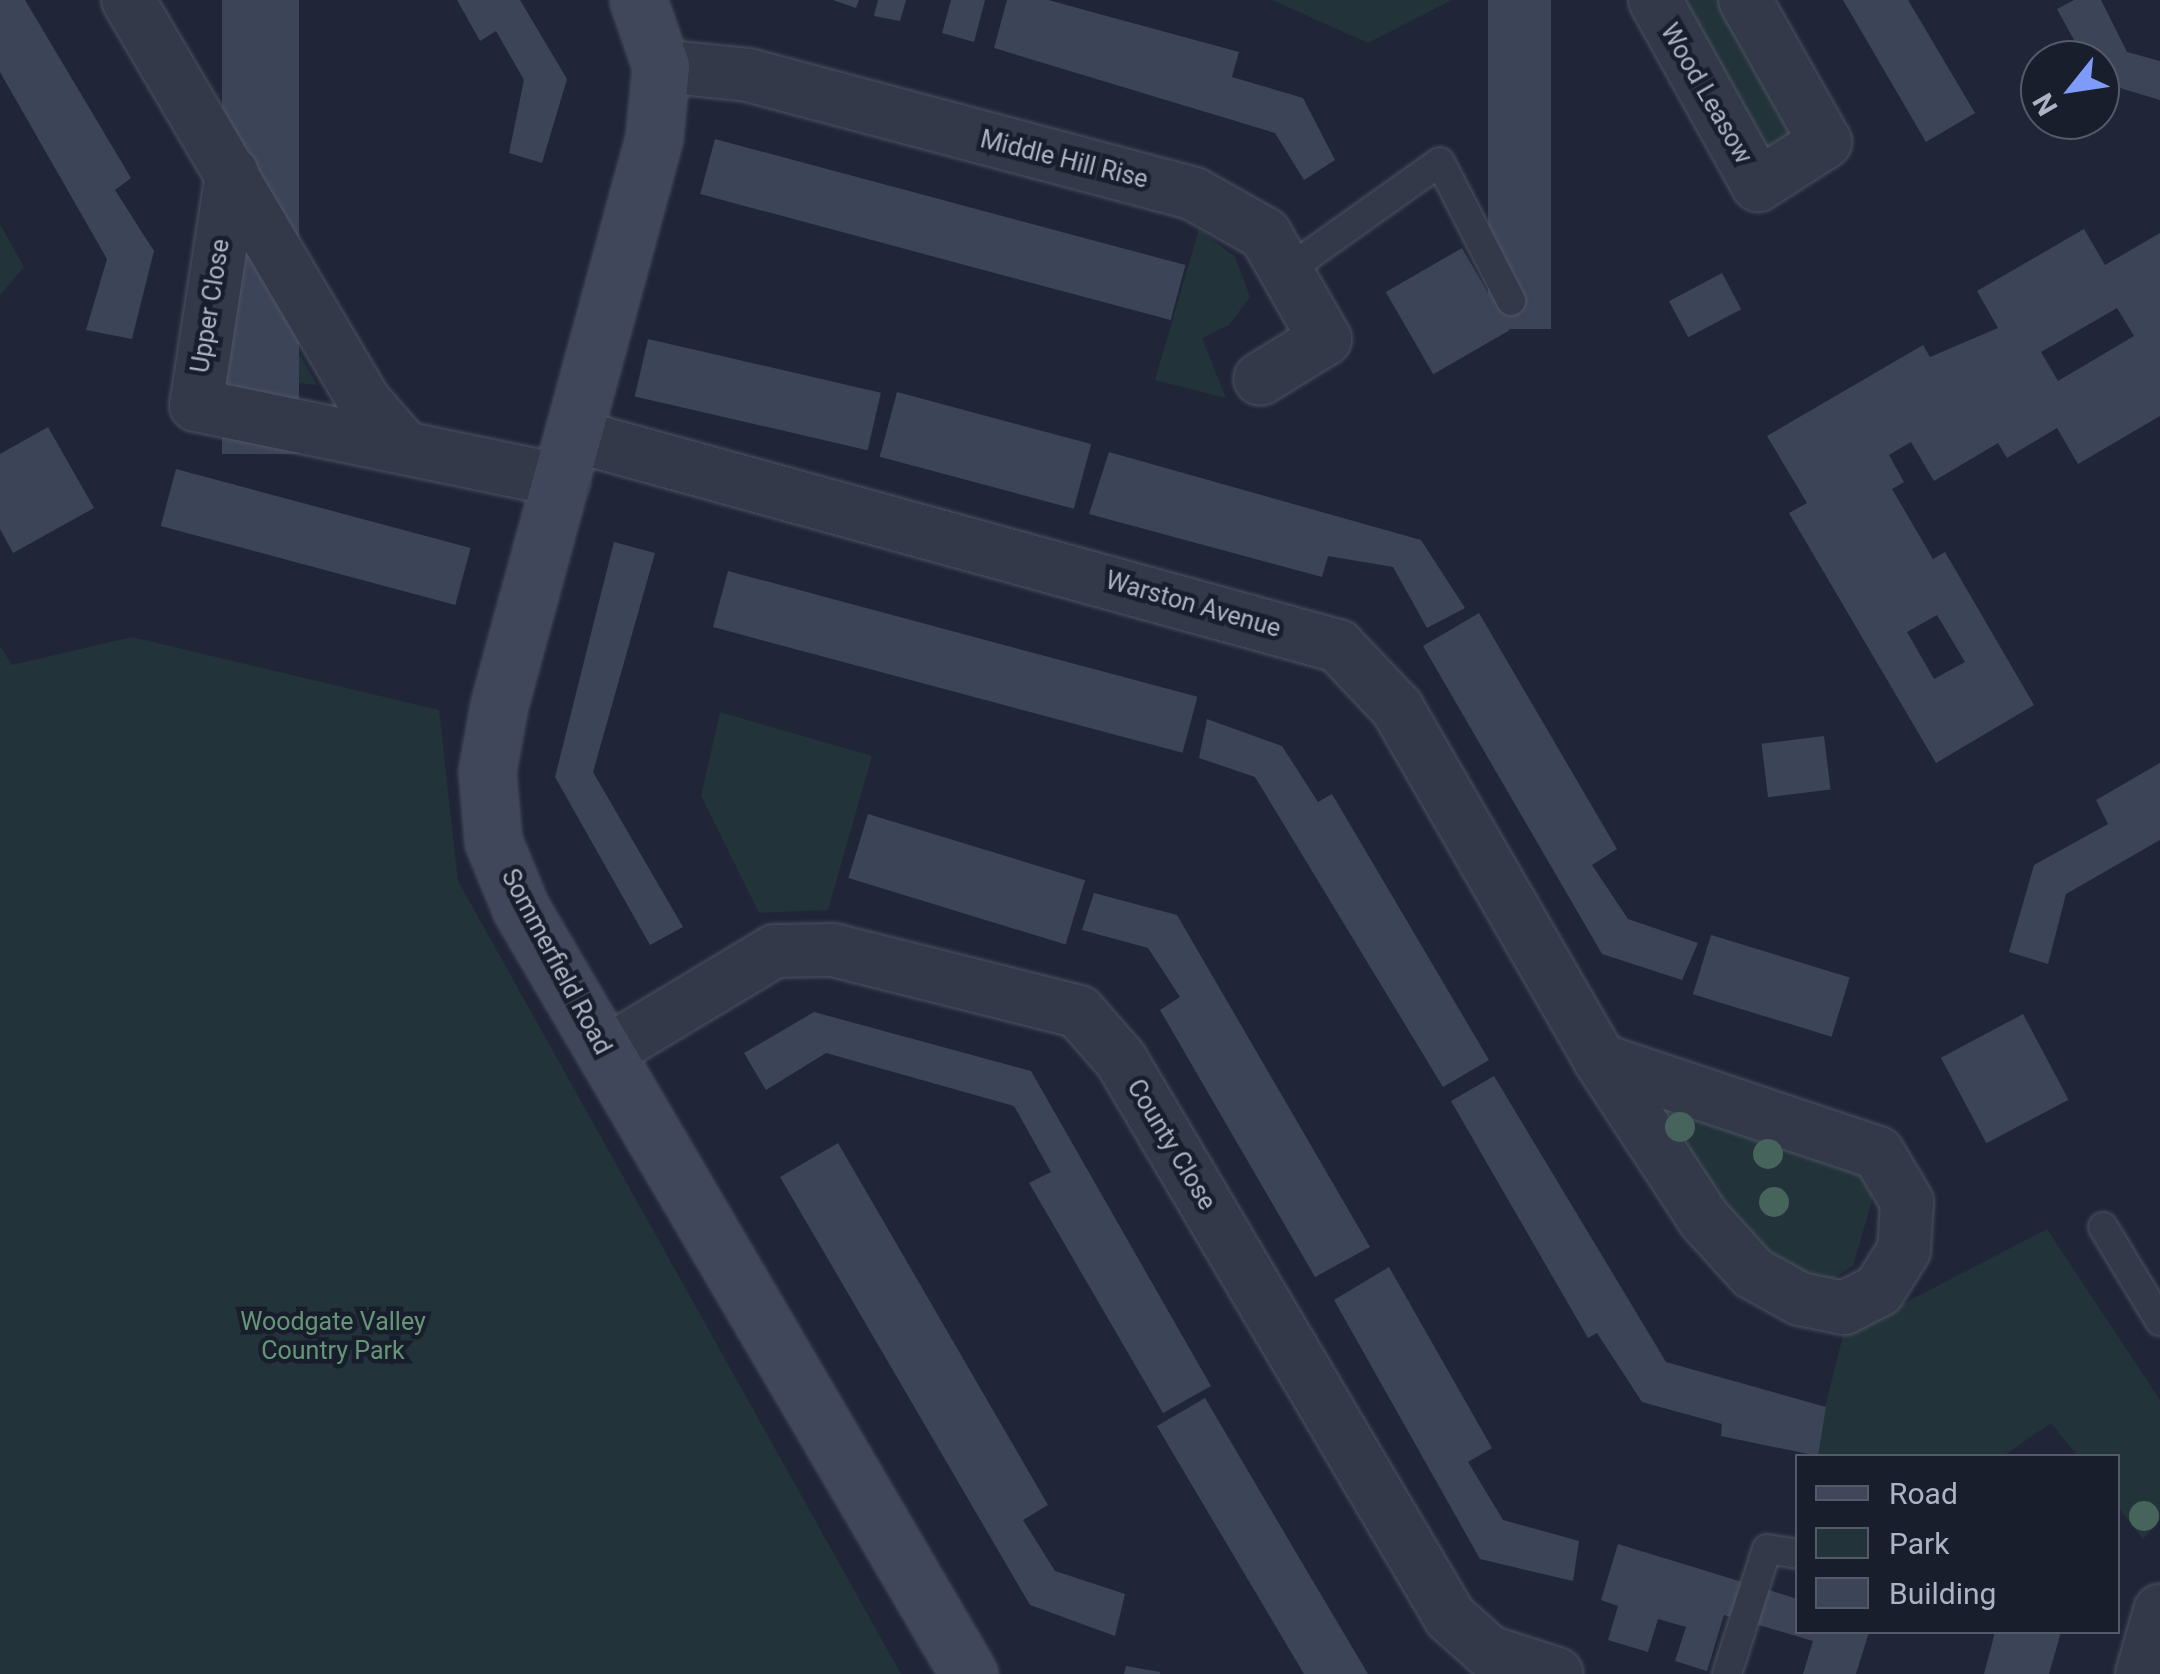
<!DOCTYPE html>
<html>
<head>
<meta charset="utf-8">
<style>
	body { margin:0 }
	#map { position:relative; width:2160px; height:1674px; overflow:hidden; background:#202638; font-family:Roboto,sans-serif }
	div>[style] { position:absolute }
	.green>* { inset:0; background:#223339 }
	.building>* { inset:0; background:#3c4458; transform-origin:0 0 }
	.roads { filter:drop-shadow(0 0 2px #4e5363) drop-shadow(0 0 2px #4e5363) }
	.lane>* { height:28px; margin:-14px; padding:0 14px; transform-origin:14px; border-radius:14px; background:#333948 }
	.street>* { height:52px; margin:-26px; padding:0 26px; transform-origin:26px; border-radius:26px; background:#333948 }
	.secondary>* { height:55px; margin:-27.5px; padding:0 27.5px; transform-origin:27.5px; border-radius:27.5px; background:#41475b }
	.trees>* { width:30px; height:30px; margin:-15px; border-radius:50%; background:#46645b }
	span { translate:-50% -50%; white-space:nowrap; text-align:center; line-height:1.15; -webkit-text-stroke:9px #191e2c; paint-order:stroke }
	.street-label { font-size:25px; color:#adb3c5 }
	.park-label { font-size:25px; color:#659677 }
	.legend { position:absolute; left:1795px; top:1454px; width:325px; height:180px; box-sizing:border-box; background:#191e2c; border:2px solid #545a69; margin:0; padding:12px 18px; list-style:none; font-size:30px; color:#adb3c5 }
	.legend li { display:flex; align-items:center; gap:20px; height:50px }
	.legend b { width:50px; border:2px solid #545a69 }
	.north { position:absolute; left:2020px; top:40px; width:100px; height:100px; box-sizing:border-box; background:#191e2c; border:2px solid #545a69; border-radius:50%; rotate:240deg; font-size:28px; font-weight:700; line-height:40px; text-align:center; color:#adb3c5 }
	.north::after { content:''; display:block; margin:auto; width:35px; height:45px; background:#7e9bf9; clip-path:polygon(50% 0,100% 100%,50% 72%,0 100%) }
</style>
</head>
<body>
<div id="map">
	<div class="green">
		<i style="clip-path:polygon(1272px 0,1452px 0,1368px 43px)"></i>
		<i style="clip-path:polygon(1668px 0,1734px 0,1815px 137px,1761px 171px)"></i>
		<i style="clip-path:polygon(0 224px,24px 267px,0 295px)"></i>
		<i style="clip-path:polygon(1199px 229px,1235px 257px,1250px 297px,1229px 325px,1202px 338px,1226px 398px,1155px 380px)"></i>
		<i style="clip-path:polygon(247px 261px,317px 385px,216px 374px)"></i>
		<i style="clip-path:polygon(132px 637px,439px 710px,458px 881px,901px 1674px,0 1674px,0 646px,12px 665px)"></i>
		<i style="clip-path:polygon(720px 712px,872px 756px,828px 910px,759px 913px,701px 796px)"></i>
		<i style="clip-path:polygon(1648px 1089px,1856px 1163px,1874px 1194px,1853px 1266px,1825px 1284px,1758px 1269px)"></i>
		<i style="clip-path:polygon(2047px 1229px,2160px 1400px,2160px 1520px,2143px 1539px,2118px 1507px,2118px 1456px,2078px 1456px,2051px 1423px,2003px 1456px,1813px 1456px,1843px 1335px)"></i>
	</div>
	<div class="building">
		<i style="clip-path:polygon(0 0,25px 0,131px 178px,115px 190px,154px 251px,132px 339px,86px 330px,107px 259px,0 72px)"></i>
		<i style="left:222px;top:0;width:77px;height:454px"></i>
		<i style="clip-path:polygon(457px 0,520px 0,567px 79px,542px 163px,509px 153px,524px 80px,496px 31px,480px 41px)"></i>
		<i style="clip-path:polygon(833px 0,859px 0,856px 8px)"></i>
		<i style="clip-path:polygon(878px 0,906px 0,900px 21px,874px 16px)"></i>
		<i style="clip-path:polygon(951px 0,985px 0,974px 42px,942px 33px)"></i>
		<i style="clip-path:polygon(1007px 0,1048px 0,1239px 52px,1232px 77px,1303px 98px,1335px 160px,1304px 180px,1275px 133px,994px 48px)"></i>
		<i style="left:1488px;top:0;width:63px;height:329px"></i>
		<i style="clip-path:polygon(1843px 0,1908px 0,1975px 113px,1926px 142px)"></i>
		<i style="clip-path:polygon(2074px 0,2101px 0,2127px 52px,2160px 61px,2160px 100px,2100px 82px,2100px 60px,2085px 60px,2057px 9px)"></i>
		<i style="left:715px;top:139px;width:487px;height:57px;rotate:15deg"></i>
		<i style="clip-path:polygon(evenodd,2084px 229px,2105px 265px,2160px 233px,2160px 416px,2078px 464px,2057px 428px,2007px 458px,1998px 443px,1934px 481px,1911px 442px,1889px 455px,1904px 482px,1892px 489px,1933px 559px,1945px 552px,2034px 705px,1936px 763px,1789px 513px,1807px 503px,1767px 436px,1923px 345px,1930px 357px,1998px 328px,1977px 291px,2084px 229px,2117px 308px,2134px 336px,2058px 381px,2041px 352px,2117px 308px,2084px 229px,1937px 615px,1965px 662px,1934px 679px,1907px 632px,1937px 615px)"></i>
		<i style="left:1462px;top:248px;width:95px;height:88px;rotate:60deg"></i>
		<i style="left:1722px;top:273px;width:41px;height:60px;rotate:62deg"></i>
		<i style="left:648px;top:339px;width:239px;height:59px;rotate:13deg"></i>
		<i style="left:897px;top:392px;width:201px;height:67px;rotate:15deg"></i>
		<i style="clip-path:polygon(48px 427px,94px 508px,13px 553px,0 529px,0 454px)"></i>
		<i style="clip-path:polygon(1109px 452px,1421px 540px,1465px 608px,1427px 628px,1393px 567px,1328px 556px,1322px 577px,1089px 514px)"></i>
		<i style="left:176px;top:469px;width:305px;height:59px;rotate:15deg"></i>
		<i style="clip-path:polygon(614px 542px,655px 553px,593px 772px,683px 927px,650px 945px,555px 777px)"></i>
		<i style="left:728px;top:571px;width:486px;height:58px;rotate:15deg"></i>
		<i style="clip-path:polygon(1479px 613px,1617px 849px,1592px 865px,1628px 919px,1698px 943px,1682px 980px,1602px 954px,1423px 646px)"></i>
		<i style="clip-path:polygon(1207px 719px,1282px 746px,1318px 802px,1332px 794px,1489px 1060px,1443px 1087px,1255px 777px,1199px 758px)"></i>
		<i style="left:1824px;top:736px;width:54px;height:63px;rotate:83deg"></i>
		<i style="clip-path:polygon(2160px 763px,2160px 840px,2066px 894px,2048px 964px,2009px 952px,2034px 865px,2108px 824px,2096px 800px)"></i>
		<i style="left:868px;top:814px;width:227px;height:67px;rotate:17deg"></i>
		<i style="clip-path:polygon(1094px 893px,1177px 915px,1370px 1247px,1315px 1277px,1160px 1010px,1180px 997px,1148px 948px,1082px 930px)"></i>
		<i style="left:1711px;top:935px;width:145px;height:62px;rotate:17deg"></i>
		<i style="clip-path:polygon(814px 1012px,1031px 1071px,1211px 1386px,1163px 1413px,1029px 1183px,1051px 1172px,1014px 1106px,826px 1053px,766px 1090px,744px 1053px)"></i>
		<i style="left:2023px;top:1014px;width:97px;height:93px;rotate:62deg"></i>
		<i style="clip-path:polygon(1494px 1076px,1666px 1362px,1826px 1407px,1818px 1456px,1721px 1436px,1722px 1424px,1642px 1402px,1597px 1333px,1588px 1338px,1451px 1101px)"></i>
		<i style="clip-path:polygon(838px 1143px,1048px 1505px,1023px 1520px,1055px 1571px,1125px 1594px,1115px 1636px,1030px 1605px,780px 1177px)"></i>
		<i style="clip-path:polygon(1389px 1267px,1492px 1448px,1468px 1462px,1503px 1520px,1579px 1541px,1573px 1581px,1480px 1559px,1334px 1300px)"></i>
		<i style="clip-path:polygon(1205px 1398px,1291px 1544px,1368px 1674px,1304px 1674px,1174px 1455px,1157px 1426px)"></i>
		<i style="clip-path:polygon(1618px 1544px,1798px 1599px,1798px 1632px,1869px 1632px,1856px 1674px,1803px 1674px,1813px 1641px,1724px 1615px,1707px 1671px,1675px 1661px,1686px 1627px,1658px 1619px,1648px 1652px,1608px 1640px,1618px 1606px,1601px 1600px)"></i>
		<i style="clip-path:polygon(1995px 1632px,2061px 1632px,2049px 1674px,1984px 1674px)"></i>
		<i style="clip-path:polygon(1126px 1666px,1160px 1672px,1160px 1674px,1124px 1674px)"></i>
	</div>
	<div class="roads">
		<div class="lane">
			<i style="left:1288px;top:270px;width:186px;rotate:-35.4deg"></i>
			<i style="left:1440px;top:162px;width:156px;rotate:62.9deg"></i>
			<i style="left:2103px;top:1227px;width:110px;rotate:58.8deg"></i>
			<i style="left:1727px;top:1674px;width:131px;rotate:-72.3deg"></i>
			<i style="left:1767px;top:1549px;width:31px;rotate:9deg"></i>
		</div>
		<div class="street">
			<i style="left:128px;top:0;width:467px;rotate:59.5deg"></i>
			<i style="left:365px;top:402px;width:61px;rotate:49deg"></i>
			<i style="left:1655px;top:0;width:212px;rotate:60.9deg"></i>
			<i style="left:1758px;top:185px;width:80px;rotate:-32.7deg"></i>
			<i style="left:1825px;top:142px;width:163px;rotate:-119.4deg"></i>
			<i style="left:661px;top:66px;width:87px;rotate:5.9deg"></i>
			<i style="left:748px;top:75px;width:462px;rotate:14.9deg"></i>
			<i style="left:1194px;top:194px;width:81px;rotate:29.4deg"></i>
			<i style="left:1265px;top:234px;width:121px;rotate:60.3deg"></i>
			<i style="left:1325px;top:339px;width:76px;rotate:148.4deg"></i>
			<i style="left:232px;top:173px;width:235px;rotate:98.8deg"></i>
			<i style="left:196px;top:405px;width:375px;rotate:11.7deg"></i>
			<i style="left:572px;top:435px;width:795px;rotate:15.4deg"></i>
			<i style="left:1338px;top:646px;width:86px;rotate:46.4deg"></i>
			<i style="left:1397px;top:708px;width:406px;rotate:60deg"></i>
			<i style="left:1600px;top:1060px;width:190px;rotate:56.8deg"></i>
			<i style="left:1704px;top:1219px;width:73px;rotate:47.8deg"></i>
			<i style="left:1753px;top:1273px;width:54px;rotate:29deg"></i>
			<i style="left:1800px;top:1299px;width:45px;rotate:11.6deg"></i>
			<i style="left:1844px;top:1308px;width:39px;rotate:-27deg"></i>
			<i style="left:1879px;top:1290px;width:47px;rotate:-58deg"></i>
			<i style="left:1904px;top:1250px;width:48px;rotate:-86.4deg"></i>
			<i style="left:1907px;top:1202px;width:57px;rotate:-120.6deg"></i>
			<i style="left:1878px;top:1153px;width:293px;rotate:-161.5deg"></i>
			<i style="left:605px;top:1053px;width:198px;rotate:-31deg"></i>
			<i style="left:775px;top:951px;width:58px;rotate:-1deg"></i>
			<i style="left:833px;top:950px;width:254px;rotate:14.1deg"></i>
			<i style="left:1079px;top:1012px;width:64px;rotate:48.8deg"></i>
			<i style="left:1121px;top:1060px;width:647px;rotate:59.43deg"></i>
			<i style="left:1450px;top:1617px;width:52px;rotate:41.9deg"></i>
			<i style="left:1489px;top:1652px;width:71px;rotate:17.9deg"></i>
			<i style="left:2142px;top:1674px;width:66px;rotate:-74.1deg"></i>
		</div>
		<div class="secondary">
			<i style="left:638px;top:0;width:70px;rotate:70.8deg"></i>
			<i style="left:661px;top:66px;width:72px;rotate:95.6deg"></i>
			<i style="left:654px;top:138px;width:588px;rotate:105.29deg"></i>
			<i style="left:499px;top:705px;width:67px;rotate:100.3deg"></i>
			<i style="left:487px;top:771px;width:70px;rotate:85.1deg"></i>
			<i style="left:493px;top:841px;width:74px;rotate:67.6deg"></i>
			<i style="left:521px;top:909px;width:887px;rotate:59.65deg"></i>
		</div>
	</div>
	<div class="trees">
		<i style="left:1680px;top:1127px"></i>
		<i style="left:1768px;top:1154px"></i>
		<i style="left:1774px;top:1202px"></i>
		<i style="left:2144px;top:1516px"></i>
	</div>
	<div class="street-label">
		<span style="left:1706px;top:94px;rotate:60deg">Wood Leasow</span>
		<span style="left:1064px;top:160px;rotate:14deg">Middle Hill Rise</span>
		<span style="left:211px;top:306px;rotate:-81deg">Upper Close</span>
		<span style="left:1193px;top:605px;rotate:16deg">Warston Avenue</span>
		<span style="left:556px;top:962px;rotate:62deg">Sommerfield Road</span>
		<span style="left:1171px;top:1145px;rotate:59deg">County Close</span>
	</div>
	<div class="park-label">
		<span style="left:333px;top:1337px">Woodgate Valley<br>Country Park</span>
	</div>
	<ul class="legend">
	<li><b style="height:12px;background:#41475b"></b>Road</li>
	<li><b style="height:28px;background:#223339"></b>Park</li>
	<li><b style="height:28px;background:#3c4458"></b>Building</li>
	</ul>
	<div class="north">N</div>
</div>
</body>
</html>
